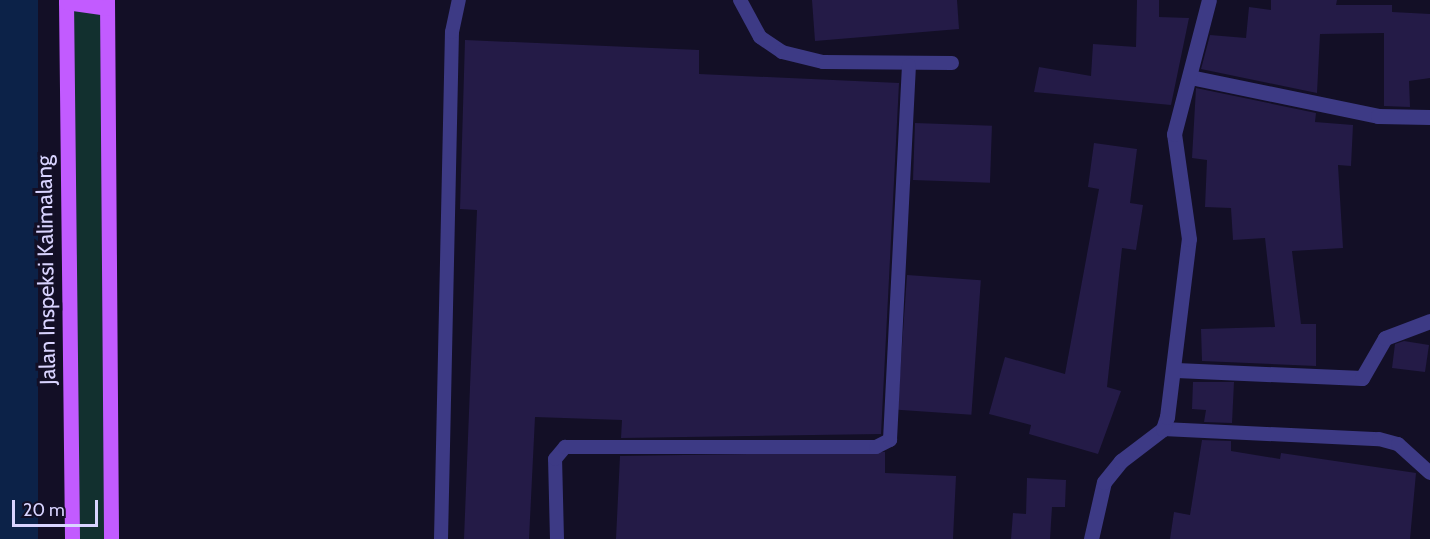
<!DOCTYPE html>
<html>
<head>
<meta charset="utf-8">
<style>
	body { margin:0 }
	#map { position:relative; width:1430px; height:539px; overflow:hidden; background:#130f26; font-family:Cabin,sans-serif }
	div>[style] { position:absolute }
	.green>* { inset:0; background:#12302f; transform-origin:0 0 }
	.water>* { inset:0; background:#0c2248; transform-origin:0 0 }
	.building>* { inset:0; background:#241b47; transform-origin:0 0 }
	.lane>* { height:14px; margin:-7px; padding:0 7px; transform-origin:7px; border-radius:7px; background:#3d3a85 }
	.street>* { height:15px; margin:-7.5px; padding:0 7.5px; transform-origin:7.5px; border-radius:7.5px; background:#3d3a85 }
	.primary>* { height:15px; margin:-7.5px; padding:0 7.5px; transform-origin:7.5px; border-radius:7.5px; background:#c25bff }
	span { translate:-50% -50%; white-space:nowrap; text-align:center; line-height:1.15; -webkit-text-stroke:6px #130f26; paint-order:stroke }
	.street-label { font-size:22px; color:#d9d4ff }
	.scale { position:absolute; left:12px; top:500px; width:86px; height:27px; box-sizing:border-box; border:3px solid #d9d4ff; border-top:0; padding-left:8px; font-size:18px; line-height:21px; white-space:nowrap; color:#d9d4ff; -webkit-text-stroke:4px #130f26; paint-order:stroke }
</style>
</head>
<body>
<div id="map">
	<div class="green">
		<i style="left:66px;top:0;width:41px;height:539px"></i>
	</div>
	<div class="water">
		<i style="left:0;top:0;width:38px;height:539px"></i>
	</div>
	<div class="building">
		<i style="clip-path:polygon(812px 0,957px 0,959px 29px,815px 41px)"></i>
		<i style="clip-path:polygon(1137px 0,1159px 0,1159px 17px,1189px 18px,1171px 105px,1034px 92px,1039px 67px,1091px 76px,1093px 44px,1136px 47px)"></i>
		<i style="clip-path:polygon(1271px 0,1337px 0,1336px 5px,1392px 5px,1392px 12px,1430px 14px,1430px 78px,1409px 81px,1410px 107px,1384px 106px,1384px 33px,1320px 34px,1317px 93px,1201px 69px,1210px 35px,1246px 38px,1249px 7px,1271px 10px)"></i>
		<i style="clip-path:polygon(465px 40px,699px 50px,699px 74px,899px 83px,881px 434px,621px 438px,622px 420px,535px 417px,529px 539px,464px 539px,477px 210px,460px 209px)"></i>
		<i style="clip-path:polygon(1196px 88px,1316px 113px,1315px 122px,1353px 125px,1351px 166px,1338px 165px,1343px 248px,1292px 251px,1301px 324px,1316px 324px,1316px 366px,1202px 361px,1201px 329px,1275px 327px,1265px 238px,1233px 240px,1231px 208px,1205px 207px,1207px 160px,1192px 158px)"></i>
		<i style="left:915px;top:123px;width:77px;height:57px;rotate:2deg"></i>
		<i style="clip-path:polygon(1094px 143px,1137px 149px,1130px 203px,1143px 205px,1136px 250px,1122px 248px,1107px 387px,1121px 391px,1098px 454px,1029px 434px,1031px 425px,989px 414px,1005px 357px,1065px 374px,1099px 189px,1088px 187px)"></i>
		<i style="left:907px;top:275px;width:74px;height:135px;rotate:4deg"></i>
		<i style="clip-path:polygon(1404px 341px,1429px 345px,1425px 372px,1392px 368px,1395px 344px)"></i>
		<i style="clip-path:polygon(1193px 382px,1234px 382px,1232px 423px,1204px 422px,1206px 410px,1192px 409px)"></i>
		<i style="clip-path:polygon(1202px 440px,1231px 441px,1231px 451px,1280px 459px,1281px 453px,1416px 473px,1410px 539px,1170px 539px,1174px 512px,1190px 515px)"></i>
		<i style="clip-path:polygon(885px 452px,885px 473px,956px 476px,953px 539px,616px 539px,620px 456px)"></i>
		<i style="clip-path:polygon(1027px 478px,1066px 480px,1065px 507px,1052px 507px,1050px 539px,1011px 539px,1013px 513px,1026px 514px)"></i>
	</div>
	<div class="lane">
		<i style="left:740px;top:0;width:42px;rotate:61.6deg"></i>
		<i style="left:760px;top:37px;width:27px;rotate:34deg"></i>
		<i style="left:782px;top:52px;width:42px;rotate:13.7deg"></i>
		<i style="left:823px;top:62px;width:129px;rotate:0.4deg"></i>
		<i style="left:1163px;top:429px;width:216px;rotate:2.7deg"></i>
		<i style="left:1379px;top:439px;width:20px;rotate:15deg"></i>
		<i style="left:1398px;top:444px;width:43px;rotate:42.2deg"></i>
		<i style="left:441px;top:539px;width:507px;rotate:-88.76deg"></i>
		<i style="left:452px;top:32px;width:33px;rotate:-78deg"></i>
		<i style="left:557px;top:539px;width:80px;rotate:-91.4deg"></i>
		<i style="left:555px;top:459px;width:16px;rotate:-50deg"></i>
		<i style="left:565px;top:447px;width:311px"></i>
		<i style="left:876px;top:447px;width:16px;rotate:-27deg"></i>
		<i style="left:890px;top:440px;width:375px;rotate:-87.1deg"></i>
	</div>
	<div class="street">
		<i style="left:1190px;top:77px;width:192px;rotate:11.7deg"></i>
		<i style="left:1378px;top:116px;width:52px;rotate:1.1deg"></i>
		<i style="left:1176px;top:370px;width:186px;rotate:2.5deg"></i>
		<i style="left:1362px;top:378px;width:46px;rotate:-60.1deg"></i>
		<i style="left:1385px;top:338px;width:48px;rotate:-20.7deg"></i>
		<i style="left:1091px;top:539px;width:58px;rotate:-77.2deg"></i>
		<i style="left:1104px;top:482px;width:27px;rotate:-51deg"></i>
		<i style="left:1121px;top:461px;width:53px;rotate:-37.3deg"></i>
		<i style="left:1163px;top:429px;width:13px;rotate:-72deg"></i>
		<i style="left:1167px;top:417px;width:179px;rotate:-83deg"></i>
		<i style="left:1189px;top:239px;width:106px;rotate:-98.1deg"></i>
		<i style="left:1174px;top:134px;width:138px;rotate:-75.4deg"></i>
	</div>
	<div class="primary">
		<i style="left:66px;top:0;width:539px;rotate:89.36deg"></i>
		<i style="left:107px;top:0;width:539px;rotate:89.57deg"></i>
		<i style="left:66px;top:2px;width:41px;rotate:8.3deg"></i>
	</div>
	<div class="street-label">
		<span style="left:46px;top:270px;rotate:-91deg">Jalan Inspeksi Kalimalang</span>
	</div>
	<div class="scale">20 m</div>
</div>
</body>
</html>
